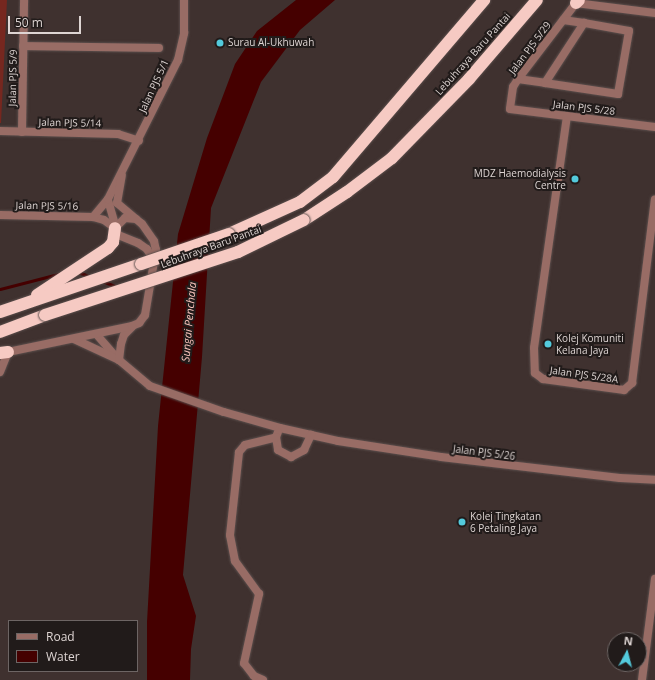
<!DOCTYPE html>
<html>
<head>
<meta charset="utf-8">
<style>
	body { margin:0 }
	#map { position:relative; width:655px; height:680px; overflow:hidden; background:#3f312f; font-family:"Open Sans",sans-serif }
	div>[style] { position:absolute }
	.green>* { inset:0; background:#76271f }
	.water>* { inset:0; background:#450000 }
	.stream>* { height:3px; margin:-1.5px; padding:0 1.5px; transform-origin:1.5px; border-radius:1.5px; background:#450000 }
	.roads { filter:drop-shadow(0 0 1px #5c4f4d) drop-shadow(0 0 1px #5c4f4d) }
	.minor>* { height:8px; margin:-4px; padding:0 4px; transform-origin:4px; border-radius:4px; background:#986c65 }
	.tertiary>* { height:8px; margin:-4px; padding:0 4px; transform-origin:4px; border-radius:4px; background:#986c65 }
	.motorway>* { height:12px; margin:-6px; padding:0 6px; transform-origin:6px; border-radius:6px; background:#f6cac3 }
	.bridges { filter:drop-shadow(0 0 1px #5c4f4d) drop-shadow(0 0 1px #5c4f4d) }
	.motorway-bridge>* { height:12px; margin:-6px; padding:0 6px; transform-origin:6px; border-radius:6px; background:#f6cac3 }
	.dots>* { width:11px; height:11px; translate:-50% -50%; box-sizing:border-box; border:2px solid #211b1a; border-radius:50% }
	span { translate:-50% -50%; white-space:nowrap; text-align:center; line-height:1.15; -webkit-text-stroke:4px #211b1a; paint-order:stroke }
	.poi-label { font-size:10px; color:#ded5d3 }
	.left { translate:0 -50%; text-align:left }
	.right { translate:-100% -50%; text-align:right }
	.street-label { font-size:10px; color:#ded5d3 }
	.water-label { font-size:11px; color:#fbc5bd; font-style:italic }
	.legend { position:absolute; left:8px; top:620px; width:130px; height:52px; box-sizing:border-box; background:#211b1a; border:1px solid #6d6564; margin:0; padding:5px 7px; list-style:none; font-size:12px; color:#ded5d3 }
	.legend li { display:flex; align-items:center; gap:8px; height:20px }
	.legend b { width:20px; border:1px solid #6d6564 }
	.north { position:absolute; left:607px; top:632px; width:40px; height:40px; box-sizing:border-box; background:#211b1a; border:1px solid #6d6564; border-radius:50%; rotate:7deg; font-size:11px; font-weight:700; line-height:16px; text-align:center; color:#ded5d3 }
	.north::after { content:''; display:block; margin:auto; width:14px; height:18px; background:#53cadc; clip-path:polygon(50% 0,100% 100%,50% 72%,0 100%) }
	.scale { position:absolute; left:8px; top:16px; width:73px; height:18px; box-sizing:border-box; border:2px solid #ded5d3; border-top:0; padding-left:5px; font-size:12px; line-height:14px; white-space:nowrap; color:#ded5d3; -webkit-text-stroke:3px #211b1a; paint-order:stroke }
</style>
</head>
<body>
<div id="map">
	<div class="green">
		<i style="clip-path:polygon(0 0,7px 0,1px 123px,0 123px)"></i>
	</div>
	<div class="water">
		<i style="clip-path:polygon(296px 0,335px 0,300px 30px,261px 82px,211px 208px,202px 357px,183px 575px,196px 616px,191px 649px,190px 680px,147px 680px,147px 622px,158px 426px,178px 234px,207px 138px,235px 64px,257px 31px)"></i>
	</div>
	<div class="stream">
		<i style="left:78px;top:272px;width:14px;rotate:21deg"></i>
		<i style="left:102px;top:281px;width:17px;rotate:21deg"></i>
		<i style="left:0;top:289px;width:64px;rotate:-14.5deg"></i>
	</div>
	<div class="roads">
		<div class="minor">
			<i style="left:655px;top:13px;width:80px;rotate:-172.8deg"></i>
			<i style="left:576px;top:3px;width:96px;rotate:127.3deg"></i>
			<i style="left:518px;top:79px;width:9px;rotate:122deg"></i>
			<i style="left:513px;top:87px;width:22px;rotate:98deg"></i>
			<i style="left:510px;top:109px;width:146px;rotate:7.1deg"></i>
			<i style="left:23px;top:46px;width:136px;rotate:0.8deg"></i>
			<i style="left:518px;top:79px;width:27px;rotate:8deg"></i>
			<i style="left:545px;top:83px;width:72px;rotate:-57deg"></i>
			<i style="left:584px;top:23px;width:21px;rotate:-172deg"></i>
			<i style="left:545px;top:83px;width:74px;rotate:8.6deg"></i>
			<i style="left:618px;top:94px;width:64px;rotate:-80.1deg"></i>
			<i style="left:629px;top:31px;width:46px;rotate:-169.9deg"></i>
			<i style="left:567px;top:116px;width:234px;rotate:98.1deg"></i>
			<i style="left:534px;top:348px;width:25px;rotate:88deg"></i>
			<i style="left:535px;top:373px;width:10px;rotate:37deg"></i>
			<i style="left:543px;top:379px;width:82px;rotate:7.7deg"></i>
			<i style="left:624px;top:390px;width:11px;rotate:-41deg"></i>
			<i style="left:632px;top:383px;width:185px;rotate:-82.9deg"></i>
			<i style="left:0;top:131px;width:118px;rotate:1.5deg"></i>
			<i style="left:118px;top:134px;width:22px;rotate:18deg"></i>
			<i style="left:22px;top:132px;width:132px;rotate:-89.1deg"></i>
			<i style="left:0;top:215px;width:93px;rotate:1.2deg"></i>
			<i style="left:93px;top:217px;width:11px;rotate:15deg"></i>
			<i style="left:104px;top:220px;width:14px;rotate:36deg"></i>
			<i style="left:93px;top:217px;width:23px;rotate:-50deg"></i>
			<i style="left:97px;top:335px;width:33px;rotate:49deg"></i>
			<i style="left:119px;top:360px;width:40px;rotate:40deg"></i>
			<i style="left:150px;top:386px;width:78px;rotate:19.4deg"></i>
			<i style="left:224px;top:412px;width:58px;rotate:15.9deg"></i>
			<i style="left:280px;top:428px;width:59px;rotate:12.6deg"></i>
			<i style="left:338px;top:441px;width:104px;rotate:8.8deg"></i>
			<i style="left:441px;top:457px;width:180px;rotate:6.7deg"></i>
			<i style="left:620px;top:478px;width:35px;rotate:3deg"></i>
			<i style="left:278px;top:432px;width:5px;rotate:112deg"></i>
			<i style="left:276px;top:437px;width:13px;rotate:81deg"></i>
			<i style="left:278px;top:450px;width:15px;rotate:28deg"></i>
			<i style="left:291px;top:457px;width:15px;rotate:-28deg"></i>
			<i style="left:304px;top:450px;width:17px;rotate:-65deg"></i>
			<i style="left:263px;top:680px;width:10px;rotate:-156deg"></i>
			<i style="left:254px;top:676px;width:16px;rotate:-128deg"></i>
			<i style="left:244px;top:663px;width:71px;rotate:-77.7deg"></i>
			<i style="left:259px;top:594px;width:41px;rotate:-126deg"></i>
			<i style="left:235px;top:561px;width:26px;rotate:-101deg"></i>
			<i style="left:230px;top:535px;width:83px;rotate:-83.8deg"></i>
			<i style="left:239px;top:452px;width:9px;rotate:-49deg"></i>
			<i style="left:245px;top:445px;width:32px;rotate:-14deg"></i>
			<i style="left:642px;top:680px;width:102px;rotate:-82.7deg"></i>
		</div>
		<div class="tertiary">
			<i style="left:115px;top:228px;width:14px;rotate:-45deg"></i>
			<i style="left:125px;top:218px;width:11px;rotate:5deg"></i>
			<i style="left:155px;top:262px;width:15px;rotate:-122deg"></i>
			<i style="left:147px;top:249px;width:11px;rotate:-146deg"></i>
			<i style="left:138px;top:243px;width:22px;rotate:-158deg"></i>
			<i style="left:118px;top:235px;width:37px;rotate:-106deg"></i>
			<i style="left:108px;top:199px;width:156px;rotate:-63.3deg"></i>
			<i style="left:178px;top:60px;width:28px;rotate:-77deg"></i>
			<i style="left:184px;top:33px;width:33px;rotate:-90deg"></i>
			<i style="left:74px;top:339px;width:50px;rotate:25deg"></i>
			<i style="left:119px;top:360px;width:16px;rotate:-83deg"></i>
			<i style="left:121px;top:344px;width:9px;rotate:-72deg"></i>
			<i style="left:124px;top:335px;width:11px;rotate:-45deg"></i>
			<i style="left:0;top:372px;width:22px;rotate:-68deg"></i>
			<i style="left:8px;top:352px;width:127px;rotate:-11.8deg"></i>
			<i style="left:132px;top:326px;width:8px;rotate:-23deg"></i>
			<i style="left:139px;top:323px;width:10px;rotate:-53deg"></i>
			<i style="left:145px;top:315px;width:66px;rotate:-80.4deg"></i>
			<i style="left:156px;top:250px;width:9px;rotate:-103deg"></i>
			<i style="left:154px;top:241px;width:21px;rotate:-125deg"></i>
			<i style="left:142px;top:224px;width:33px;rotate:-140deg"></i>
			<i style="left:117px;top:203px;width:28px;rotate:-80deg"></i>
		</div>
		<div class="motorway">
			<i style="left:576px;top:3px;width:4px;rotate:-45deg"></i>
			<i style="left:304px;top:220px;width:51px;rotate:-33.1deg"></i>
			<i style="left:347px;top:192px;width:56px;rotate:-37.1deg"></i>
			<i style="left:392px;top:158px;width:110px;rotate:-45.7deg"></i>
			<i style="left:469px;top:79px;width:104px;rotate:-49.3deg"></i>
			<i style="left:229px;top:234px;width:78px;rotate:-24.3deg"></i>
			<i style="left:300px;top:202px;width:41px;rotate:-37.1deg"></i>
			<i style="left:333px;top:177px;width:233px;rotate:-49.5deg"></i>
			<i style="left:37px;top:295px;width:85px;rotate:-33.5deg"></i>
			<i style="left:108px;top:248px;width:8px;rotate:-50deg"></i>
			<i style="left:113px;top:242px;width:14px;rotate:-82deg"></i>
			<i style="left:0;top:312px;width:149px;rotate:-18.8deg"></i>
			<i style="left:0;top:332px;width:48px;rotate:-20.7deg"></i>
			<i style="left:0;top:353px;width:8px;rotate:-7deg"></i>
		</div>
	</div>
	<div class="bridges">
		<div class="motorway-bridge">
			<i style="left:141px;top:264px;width:93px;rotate:-18.8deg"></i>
			<i style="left:45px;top:315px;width:203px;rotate:-18.1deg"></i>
			<i style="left:238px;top:252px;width:73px;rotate:-25.9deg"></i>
		</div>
	</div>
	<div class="dots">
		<i style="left:220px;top:43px;background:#53cadc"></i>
		<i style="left:575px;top:179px;background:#53cadc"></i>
		<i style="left:548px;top:344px;background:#53cadc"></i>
		<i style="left:462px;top:522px;background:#53cadc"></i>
	</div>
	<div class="poi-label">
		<span class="left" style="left:228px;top:43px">Surau Al-Ukhuwah</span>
		<span class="right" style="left:566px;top:179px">MDZ Haemodialysis<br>Centre</span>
		<span class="left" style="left:556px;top:344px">Kolej Komuniti<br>Kelana Jaya</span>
		<span class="left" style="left:470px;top:522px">Kolej Tingkatan<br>6 Petaling Jaya</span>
	</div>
	<div class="street-label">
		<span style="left:530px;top:48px;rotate:-53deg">Jalan PJS 5/29</span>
		<span style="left:473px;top:54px;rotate:-48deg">Lebuhraya Baru Pantai</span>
		<span style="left:13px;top:78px;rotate:-89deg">Jalan PJS 5/9</span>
		<span style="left:154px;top:86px;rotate:-65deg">Jalan PJS 5/1</span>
		<span style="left:584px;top:108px;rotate:7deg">Jalan PJS 5/28</span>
		<span style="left:70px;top:123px;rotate:1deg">Jalan PJS 5/14</span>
		<span style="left:47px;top:206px;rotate:1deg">Jalan PJS 5/16</span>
		<span style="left:211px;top:247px;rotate:-20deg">Lebuhraya Baru Pantai</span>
		<span style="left:584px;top:375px;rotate:8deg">Jalan PJS 5/28A</span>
		<span style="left:484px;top:453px;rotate:7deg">Jalan PJS 5/26</span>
	</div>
	<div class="water-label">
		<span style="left:189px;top:322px;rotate:-85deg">Sungai Penchala</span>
	</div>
	<ul class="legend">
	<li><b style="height:5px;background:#986c65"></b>Road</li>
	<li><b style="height:11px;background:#450000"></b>Water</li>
	</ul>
	<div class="north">N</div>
	<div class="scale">50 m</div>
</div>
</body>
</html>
